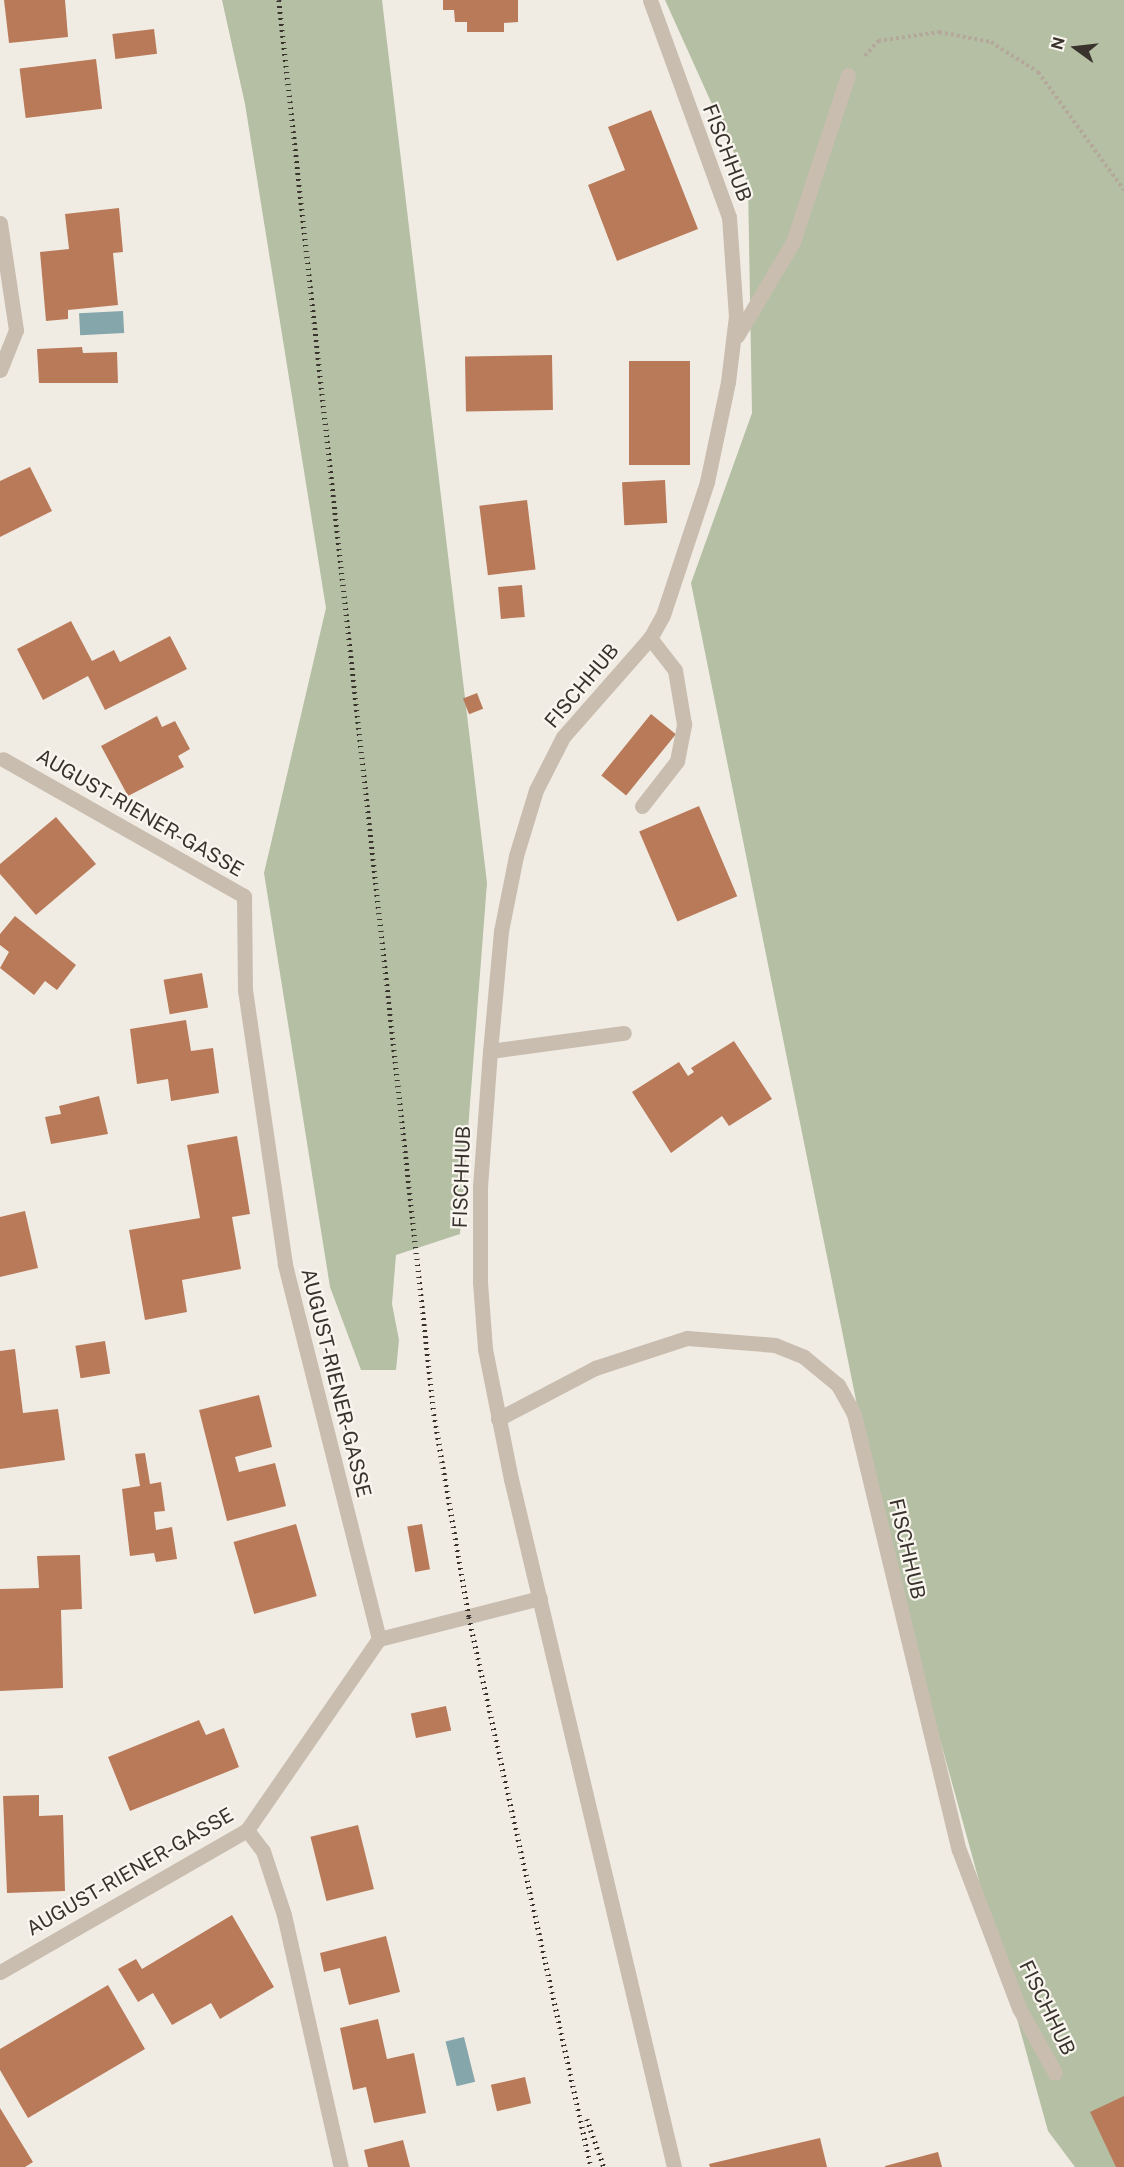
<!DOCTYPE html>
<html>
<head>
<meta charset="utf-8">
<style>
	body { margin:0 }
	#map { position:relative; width:1124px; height:2167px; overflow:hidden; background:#f1ece3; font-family:"Public Sans",sans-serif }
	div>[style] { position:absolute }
	.green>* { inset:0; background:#b4bfa4 }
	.water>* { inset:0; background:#85a6ab; transform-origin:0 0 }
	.building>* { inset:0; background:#b97a5a; transform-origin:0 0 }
	.path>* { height:4px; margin-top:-2px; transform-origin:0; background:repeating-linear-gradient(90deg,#b4a89a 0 3px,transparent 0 6px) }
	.minor>* { height:15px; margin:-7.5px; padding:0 7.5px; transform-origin:7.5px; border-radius:7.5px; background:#c9bdb0 }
	.rail>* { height:4.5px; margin-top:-2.25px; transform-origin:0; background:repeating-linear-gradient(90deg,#39322d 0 1.5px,transparent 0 6px) }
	span { translate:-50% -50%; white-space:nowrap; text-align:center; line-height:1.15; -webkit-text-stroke:4.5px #f9f6ef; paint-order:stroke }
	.street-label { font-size:20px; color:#39322d }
	.north { position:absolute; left:1046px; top:18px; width:60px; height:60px; -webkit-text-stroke:4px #f9f6ef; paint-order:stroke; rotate:285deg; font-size:16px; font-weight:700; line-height:24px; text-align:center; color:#39322d }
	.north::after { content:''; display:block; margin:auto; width:21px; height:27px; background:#39322d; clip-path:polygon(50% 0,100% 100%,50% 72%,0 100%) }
</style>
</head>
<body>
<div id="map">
	<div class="green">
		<i style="clip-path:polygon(222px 0,382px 0,487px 883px,460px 1234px,396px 1255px,392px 1304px,399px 1340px,396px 1370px,361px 1370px,330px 1287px,264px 873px,326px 608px,245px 104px)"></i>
		<i style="clip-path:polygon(665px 0,1124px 0,1124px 2167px,1075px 2167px,1048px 2131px,882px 1529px,691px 583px,752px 413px,748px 184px)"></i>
	</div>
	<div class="water">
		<i style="left:123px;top:311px;width:22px;height:44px;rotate:87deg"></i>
		<i style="left:464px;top:2037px;width:46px;height:19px;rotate:76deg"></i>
	</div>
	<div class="building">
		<i style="clip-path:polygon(4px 0,65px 0,68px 37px,9px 43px)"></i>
		<i style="clip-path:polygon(443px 0,518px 0,518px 22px,504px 23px,504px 32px,467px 32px,467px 22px,455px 22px,454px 10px,443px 10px)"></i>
		<i style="left:154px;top:29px;width:25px;height:42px;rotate:83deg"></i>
		<i style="left:96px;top:59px;width:50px;height:77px;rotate:83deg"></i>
		<i style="clip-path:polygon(651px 110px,698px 229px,617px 261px,588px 185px,625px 170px,608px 127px)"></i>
		<i style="clip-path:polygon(119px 208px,123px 252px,113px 253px,118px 305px,68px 310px,68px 319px,46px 321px,40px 252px,69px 249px,65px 214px)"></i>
		<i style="clip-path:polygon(82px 347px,83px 353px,117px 352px,118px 383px,39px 383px,37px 349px)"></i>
		<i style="left:552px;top:355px;width:55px;height:87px;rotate:89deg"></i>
		<i style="left:629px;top:361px;width:61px;height:104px"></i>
		<i style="clip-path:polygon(30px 467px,52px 511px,0 537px,0 481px)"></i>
		<i style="left:665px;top:480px;width:43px;height:43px;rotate:87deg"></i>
		<i style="left:527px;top:500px;width:70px;height:48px;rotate:83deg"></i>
		<i style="left:522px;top:585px;width:32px;height:24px;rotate:85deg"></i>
		<i style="clip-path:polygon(71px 621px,92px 661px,114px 650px,120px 662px,170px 636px,187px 669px,105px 710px,88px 676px,43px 700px,17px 649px)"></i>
		<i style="left:477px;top:693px;width:17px;height:15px;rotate:69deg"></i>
		<i style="left:651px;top:714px;width:32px;height:79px;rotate:39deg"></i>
		<i style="clip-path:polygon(157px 716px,162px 727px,175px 721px,190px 749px,178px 756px,184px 767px,128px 796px,101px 746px)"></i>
		<i style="left:699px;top:806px;width:98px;height:65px;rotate:67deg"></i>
		<i style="clip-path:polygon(56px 817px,96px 864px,36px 915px,0 874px,0 864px)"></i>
		<i style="clip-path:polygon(15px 916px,76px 965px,57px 990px,45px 981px,34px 995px,0 968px,9px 952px,0 945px,0 934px)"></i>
		<i style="left:202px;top:973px;width:35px;height:39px;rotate:80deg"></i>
		<i style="clip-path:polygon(186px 1020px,191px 1051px,213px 1048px,219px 1093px,171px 1101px,168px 1079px,137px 1084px,130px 1029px)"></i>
		<i style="clip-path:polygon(734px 1041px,772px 1099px,729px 1126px,722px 1116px,671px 1153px,632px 1092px,679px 1062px,688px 1076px,694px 1072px,691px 1068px)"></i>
		<i style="clip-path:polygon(99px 1096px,108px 1134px,51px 1144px,45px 1117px,61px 1114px,59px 1106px)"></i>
		<i style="clip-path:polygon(237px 1136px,250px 1214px,232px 1217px,241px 1269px,182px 1280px,187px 1312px,145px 1320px,129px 1230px,200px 1218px,187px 1145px)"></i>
		<i style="clip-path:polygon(25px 1211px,38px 1268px,0 1277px,0 1217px)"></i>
		<i style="left:105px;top:1341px;width:33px;height:30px;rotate:81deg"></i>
		<i style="clip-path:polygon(15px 1349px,23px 1413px,58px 1409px,65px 1460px,0 1469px,0 1351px)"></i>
		<i style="clip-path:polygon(259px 1395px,272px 1447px,235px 1457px,239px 1472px,275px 1463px,286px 1506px,227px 1521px,199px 1410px)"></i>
		<i style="clip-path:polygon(145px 1453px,150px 1484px,161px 1482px,165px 1511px,154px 1512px,156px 1530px,172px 1527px,177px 1559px,156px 1562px,154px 1553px,130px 1556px,122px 1489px,140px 1486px,135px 1454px)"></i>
		<i style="left:296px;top:1524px;width:75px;height:65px;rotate:74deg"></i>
		<i style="left:422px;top:1524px;width:46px;height:15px;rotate:80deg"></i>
		<i style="clip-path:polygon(80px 1555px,82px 1609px,61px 1610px,63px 1688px,0 1691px,0 1589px,39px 1588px,37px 1556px)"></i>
		<i style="left:446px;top:1706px;width:25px;height:36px;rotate:78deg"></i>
		<i style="clip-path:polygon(199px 1720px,206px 1735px,224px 1728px,239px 1767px,130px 1811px,108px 1757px)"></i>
		<i style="clip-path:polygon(39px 1795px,39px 1816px,63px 1815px,65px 1891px,7px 1893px,3px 1796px)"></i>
		<i style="left:358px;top:1825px;width:66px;height:49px;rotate:76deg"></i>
		<i style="clip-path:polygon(232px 1915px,274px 1987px,220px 2019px,211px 2003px,172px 2025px,153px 1993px,138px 2002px,118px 1969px,136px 1959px,142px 1969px)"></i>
		<i style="clip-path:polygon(386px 1936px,400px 1992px,349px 2005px,340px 1968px,324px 1972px,320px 1953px)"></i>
		<i style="clip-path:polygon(108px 1985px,145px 2049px,28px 2118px,0 2070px,0 2049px)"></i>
		<i style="clip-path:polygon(378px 2019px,387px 2059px,414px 2053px,426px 2113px,374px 2123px,366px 2087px,353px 2090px,340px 2028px)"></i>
		<i style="left:525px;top:2077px;width:27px;height:35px;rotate:77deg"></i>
		<i style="clip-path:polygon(1124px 2096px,1124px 2167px,1116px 2167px,1090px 2112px)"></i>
		<i style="clip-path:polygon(0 2108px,33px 2162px,25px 2167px,0 2167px)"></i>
		<i style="clip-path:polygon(820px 2138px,827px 2167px,710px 2167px,709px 2164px)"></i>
		<i style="clip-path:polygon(403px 2140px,410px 2167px,368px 2167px,364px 2150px)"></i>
		<i style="clip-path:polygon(938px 2152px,942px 2167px,885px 2167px,885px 2166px)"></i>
	</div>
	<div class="path">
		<i style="left:865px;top:56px;width:20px;rotate:-49deg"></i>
		<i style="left:878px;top:41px;width:62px;rotate:-8.4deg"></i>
		<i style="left:939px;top:32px;width:53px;rotate:10.9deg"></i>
		<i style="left:991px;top:42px;width:56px;rotate:32.6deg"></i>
		<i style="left:1038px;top:72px;width:146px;rotate:53.9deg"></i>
	</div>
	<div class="minor">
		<i style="left:650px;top:0;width:231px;rotate:70deg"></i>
		<i style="left:729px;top:217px;width:99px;rotate:86deg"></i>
		<i style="left:736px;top:316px;width:66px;rotate:96.9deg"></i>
		<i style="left:728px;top:382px;width:102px;rotate:101.9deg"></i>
		<i style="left:707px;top:482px;width:140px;rotate:108.3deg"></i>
		<i style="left:663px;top:615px;width:26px;rotate:119deg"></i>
		<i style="left:650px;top:638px;width:132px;rotate:131.3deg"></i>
		<i style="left:563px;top:737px;width:59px;rotate:117deg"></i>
		<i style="left:536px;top:790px;width:69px;rotate:106.9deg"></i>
		<i style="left:516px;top:856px;width:76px;rotate:101.3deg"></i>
		<i style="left:501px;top:931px;width:121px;rotate:95.2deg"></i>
		<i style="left:490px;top:1051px;width:135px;rotate:94.2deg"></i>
		<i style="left:480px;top:1186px;width:96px;rotate:90deg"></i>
		<i style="left:480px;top:1282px;width:67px;rotate:85.7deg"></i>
		<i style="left:485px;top:1349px;width:133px;rotate:78.7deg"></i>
		<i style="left:511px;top:1479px;width:707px;rotate:76.67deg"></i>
		<i style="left:0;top:223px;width:108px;rotate:81.5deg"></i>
		<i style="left:16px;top:330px;width:43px;rotate:111.8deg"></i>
		<i style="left:737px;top:336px;width:109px;rotate:-59.2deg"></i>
		<i style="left:793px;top:242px;width:176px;rotate:-71.8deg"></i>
		<i style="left:642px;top:806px;width:57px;rotate:-52.1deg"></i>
		<i style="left:677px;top:761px;width:38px;rotate:-79deg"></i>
		<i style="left:684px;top:724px;width:55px;rotate:-99.5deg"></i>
		<i style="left:675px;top:670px;width:41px;rotate:-128deg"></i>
		<i style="left:490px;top:1051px;width:135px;rotate:-7.7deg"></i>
		<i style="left:498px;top:1419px;width:110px;rotate:-27.7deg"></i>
		<i style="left:595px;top:1368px;width:97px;rotate:-18.1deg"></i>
		<i style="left:687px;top:1338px;width:88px;rotate:4.5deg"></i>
		<i style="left:775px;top:1345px;width:31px;rotate:22deg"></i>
		<i style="left:804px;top:1357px;width:44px;rotate:39.5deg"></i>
		<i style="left:838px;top:1385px;width:33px;rotate:61deg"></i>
		<i style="left:854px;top:1414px;width:448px;rotate:76.5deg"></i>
		<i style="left:959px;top:1850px;width:169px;rotate:69.2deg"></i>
		<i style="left:1019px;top:2008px;width:74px;rotate:61deg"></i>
		<i style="left:379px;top:1639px;width:166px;rotate:-14.3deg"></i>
		<i style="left:247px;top:1830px;width:26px;rotate:53deg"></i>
		<i style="left:263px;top:1851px;width:67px;rotate:71.8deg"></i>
		<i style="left:284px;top:1915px;width:258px;rotate:77.3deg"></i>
		<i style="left:0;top:1972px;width:285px;rotate:-29.9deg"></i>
		<i style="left:247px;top:1830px;width:232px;rotate:-55.4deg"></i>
		<i style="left:379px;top:1639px;width:387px;rotate:-104.1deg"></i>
		<i style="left:285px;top:1264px;width:276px;rotate:-98.3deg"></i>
		<i style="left:245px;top:991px;width:95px;rotate:-90.6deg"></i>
		<i style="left:244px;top:896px;width:277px;rotate:-150.4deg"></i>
	</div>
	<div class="rail">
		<i style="left:279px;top:0;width:1422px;rotate:83.74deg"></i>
		<i style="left:434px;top:1414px;width:206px;rotate:80.2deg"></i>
		<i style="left:469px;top:1617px;width:563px;rotate:77.49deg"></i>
		<i style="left:587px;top:2119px;width:51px;rotate:70.5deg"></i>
	</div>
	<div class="street-label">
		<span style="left:727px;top:153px;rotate:69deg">FISCHHUB</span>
		<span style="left:582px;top:686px;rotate:-50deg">FISCHHUB</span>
		<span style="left:140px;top:813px;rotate:30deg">AUGUST-RIENER-GASSE</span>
		<span style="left:462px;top:1177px;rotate:-88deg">FISCHHUB</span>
		<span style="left:336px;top:1383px;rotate:76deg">AUGUST-RIENER-GASSE</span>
		<span style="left:907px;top:1549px;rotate:77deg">FISCHHUB</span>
		<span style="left:130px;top:1872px;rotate:-30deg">AUGUST-RIENER-GASSE</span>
		<span style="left:1047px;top:2008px;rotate:64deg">FISCHHUB</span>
	</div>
	<div class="north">N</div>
</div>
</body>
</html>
